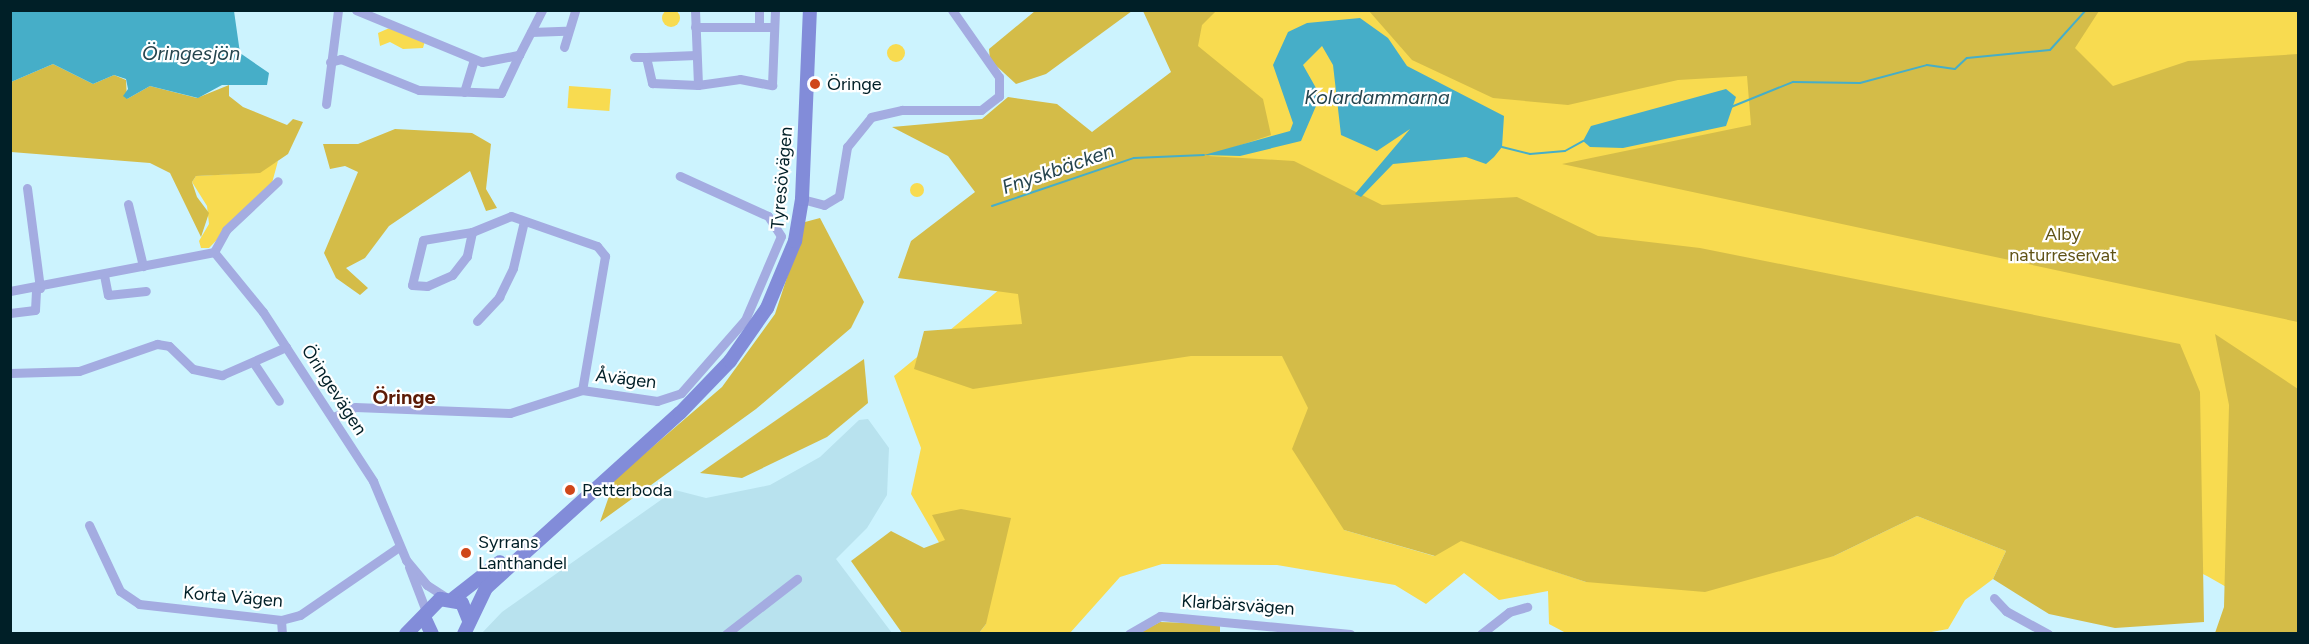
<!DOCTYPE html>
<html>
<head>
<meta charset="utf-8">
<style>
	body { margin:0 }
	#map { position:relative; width:2309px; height:644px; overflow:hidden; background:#ccf3fe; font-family:Figtree,sans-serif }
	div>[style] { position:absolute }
	.built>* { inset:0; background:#b8e2ee }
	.green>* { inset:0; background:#f8db50; transform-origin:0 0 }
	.round { border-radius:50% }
	.forest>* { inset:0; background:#d4bc48 }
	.water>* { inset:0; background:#46aec8 }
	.stream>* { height:2px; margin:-1px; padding:0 1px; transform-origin:1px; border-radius:1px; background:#46aec8 }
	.street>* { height:9px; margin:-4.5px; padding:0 4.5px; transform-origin:4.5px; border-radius:4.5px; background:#a4ace1 }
	.secondary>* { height:14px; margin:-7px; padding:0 7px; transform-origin:7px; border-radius:7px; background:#828cd9 }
	.dots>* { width:16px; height:16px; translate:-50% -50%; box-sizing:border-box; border:3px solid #fff; border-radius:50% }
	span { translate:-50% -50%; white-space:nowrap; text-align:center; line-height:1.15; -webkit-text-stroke:4.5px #fff; paint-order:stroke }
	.poi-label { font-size:18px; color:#001f27 }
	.left { translate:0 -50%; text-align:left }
	.street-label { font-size:18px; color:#001f27 }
	.park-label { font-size:18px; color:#605316 }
	.water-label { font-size:20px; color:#26454e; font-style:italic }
	.neighbourhood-label { font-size:20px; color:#5c1b06; font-weight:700 }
	.frame { position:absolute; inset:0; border:12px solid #001f27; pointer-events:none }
</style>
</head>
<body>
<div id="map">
	<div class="built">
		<i style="clip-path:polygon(868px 419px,889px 448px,887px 495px,867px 528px,836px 559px,892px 633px,481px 634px,502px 612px,675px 490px,706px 498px,770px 485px,820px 457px,859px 420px)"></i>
	</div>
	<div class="green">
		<i class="round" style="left:662px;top:9px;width:18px;height:18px"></i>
		<i style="clip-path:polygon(1154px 11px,2298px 11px,2298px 628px,2207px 576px,1822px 391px,1344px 530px,1434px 556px,1460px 540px,1586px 582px,1834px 556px,1917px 516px,2006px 551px,1993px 579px,1965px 600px,1948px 629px,1926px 633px,1566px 633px,1549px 624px,1548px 591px,1499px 600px,1464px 573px,1426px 604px,1395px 585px,1277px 565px,1162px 564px,1120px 577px,1070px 633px,979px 633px,986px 624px,911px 494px,921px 448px,894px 376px,1228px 102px)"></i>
		<i style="clip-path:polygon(394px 26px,425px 41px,423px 48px,403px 49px,390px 42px,380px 46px,378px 33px)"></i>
		<i class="round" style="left:887px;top:44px;width:18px;height:18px"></i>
		<i style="left:569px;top:86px;width:42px;height:22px;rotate:4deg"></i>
		<i style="clip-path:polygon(278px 161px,272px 183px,209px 248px,201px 248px,199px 241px,209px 224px,207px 206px,192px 182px,196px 176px,251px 173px)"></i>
		<i class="round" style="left:910px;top:183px;width:14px;height:14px"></i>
	</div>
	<div class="forest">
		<i style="clip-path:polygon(1035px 11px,1132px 11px,1046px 74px,1016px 84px,990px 60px,989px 49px)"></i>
		<i style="clip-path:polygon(1143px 11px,1216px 11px,1202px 25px,1198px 46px,1263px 99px,1271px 135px,1208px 156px,1294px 161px,1382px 205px,1517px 197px,1598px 236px,1700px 248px,2180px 344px,2200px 392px,2204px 622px,2115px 628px,2049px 614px,1993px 579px,2006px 551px,1917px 516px,1834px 556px,1705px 592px,1586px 582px,1461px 541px,1435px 556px,1344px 530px,1292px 449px,1308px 408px,1282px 356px,1191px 356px,973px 389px,914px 369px,924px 331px,1022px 324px,1018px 294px,898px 278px,911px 241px,975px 192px,948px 156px,892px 127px,982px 119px,1008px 97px,1057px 104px,1092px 132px,1171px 72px)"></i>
		<i style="clip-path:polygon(1369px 11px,2099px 11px,2075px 48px,2113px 86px,2188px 61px,2298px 54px,2298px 322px,1562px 164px,1751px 125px,1747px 76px,1678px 80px,1568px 105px,1493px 98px,1412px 60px)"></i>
		<i style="clip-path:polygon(53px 64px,93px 84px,114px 75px,126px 80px,127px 99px,150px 86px,197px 98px,229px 85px,229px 96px,243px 107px,287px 125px,293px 119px,303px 122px,288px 154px,260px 173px,196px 176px,192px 182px,197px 197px,209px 213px,201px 237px,170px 173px,150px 163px,11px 152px,11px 82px)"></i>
		<i style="clip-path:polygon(395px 129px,472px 133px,491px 144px,486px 189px,497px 208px,486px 211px,470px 171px,389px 226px,365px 258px,346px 268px,368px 288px,360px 295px,336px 278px,324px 253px,358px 172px,345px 166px,330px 169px,323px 144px,358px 144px)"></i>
		<i style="clip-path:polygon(820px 218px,864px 302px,851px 328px,756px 409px,600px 522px,615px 479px,722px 387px,775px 314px,805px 222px)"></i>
		<i style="clip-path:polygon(2215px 334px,2298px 389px,2298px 633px,2215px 633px,2224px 607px,2229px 405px)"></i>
		<i style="clip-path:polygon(864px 359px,868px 403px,827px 437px,742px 478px,700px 473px)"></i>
		<i style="clip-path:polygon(961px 509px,1011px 518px,986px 624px,979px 633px,902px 633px,851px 561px,891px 531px,924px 548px,945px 540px,932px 515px)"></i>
		<i style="clip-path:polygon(1160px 622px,1220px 624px,1220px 633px,1137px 634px)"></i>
	</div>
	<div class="water">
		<i style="clip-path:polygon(11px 10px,234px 11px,240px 53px,269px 73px,267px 85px,222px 85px,198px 98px,150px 86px,127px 99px,123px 96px,128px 89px,126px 79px,114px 75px,93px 84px,53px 64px,11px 82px)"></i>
		<i style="clip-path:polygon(1360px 18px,1388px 38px,1407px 66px,1504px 116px,1502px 147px,1494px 157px,1486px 164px,1466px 157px,1393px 164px,1361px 197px,1355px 194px,1410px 129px,1377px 151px,1341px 135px,1333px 65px,1322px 46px,1303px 65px,1316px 88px,1316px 106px,1301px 141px,1240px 156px,1204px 155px,1290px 131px,1293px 123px,1273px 65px,1288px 32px,1307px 23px)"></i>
		<i style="clip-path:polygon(1726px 89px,1736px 97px,1726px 126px,1623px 148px,1590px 147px,1583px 141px,1591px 126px)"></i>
	</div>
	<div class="stream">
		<i style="left:1731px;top:107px;width:67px;rotate:-22deg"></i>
		<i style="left:1793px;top:82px;width:67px;rotate:0.9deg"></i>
		<i style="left:1860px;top:83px;width:69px;rotate:-15deg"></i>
		<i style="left:1927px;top:65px;width:28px;rotate:8deg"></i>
		<i style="left:1955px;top:69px;width:16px;rotate:-43deg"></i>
		<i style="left:1967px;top:58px;width:83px;rotate:-5.5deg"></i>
		<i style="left:2050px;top:50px;width:54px;rotate:-48deg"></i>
		<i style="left:1502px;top:147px;width:29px;rotate:14deg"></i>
		<i style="left:1530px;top:154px;width:35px;rotate:-5deg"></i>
		<i style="left:1565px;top:151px;width:21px;rotate:-29deg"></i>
		<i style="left:992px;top:206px;width:150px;rotate:-18.7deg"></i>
		<i style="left:1134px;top:158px;width:70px;rotate:-2.5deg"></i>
	</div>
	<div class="street">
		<i style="left:356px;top:10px;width:136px;rotate:22.4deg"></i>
		<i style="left:482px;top:62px;width:38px;rotate:-11deg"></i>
		<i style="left:519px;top:55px;width:51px;rotate:-62.9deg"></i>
		<i style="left:695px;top:10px;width:75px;rotate:87.7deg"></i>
		<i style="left:698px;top:85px;width:42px;rotate:-8.1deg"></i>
		<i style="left:740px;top:79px;width:33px;rotate:11deg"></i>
		<i style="left:772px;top:85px;width:75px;rotate:-87.7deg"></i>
		<i style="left:759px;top:10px;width:17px;rotate:90deg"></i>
		<i style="left:695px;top:27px;width:79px"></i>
		<i style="left:531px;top:32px;width:34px;rotate:-2deg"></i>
		<i style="left:564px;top:47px;width:39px;rotate:-73deg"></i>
		<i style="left:696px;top:55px;width:50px;rotate:177.7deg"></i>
		<i style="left:646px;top:57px;width:27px;rotate:77deg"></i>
		<i style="left:652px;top:83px;width:46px;rotate:2.5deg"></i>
		<i style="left:634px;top:57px;width:12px"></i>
		<i style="left:330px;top:62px;width:11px;rotate:-15deg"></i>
		<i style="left:341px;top:59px;width:84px;rotate:21.7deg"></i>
		<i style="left:419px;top:90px;width:82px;rotate:2.1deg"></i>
		<i style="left:501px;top:93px;width:42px;rotate:-64.7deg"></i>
		<i style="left:464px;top:92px;width:31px;rotate:-73deg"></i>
		<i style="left:326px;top:104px;width:95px;rotate:-82.7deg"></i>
		<i style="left:27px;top:188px;width:101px;rotate:82.6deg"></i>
		<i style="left:802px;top:199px;width:23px;rotate:15deg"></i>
		<i style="left:824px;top:205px;width:17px;rotate:-31deg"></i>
		<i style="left:839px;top:196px;width:50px;rotate:-80.7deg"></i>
		<i style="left:847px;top:147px;width:38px;rotate:-51deg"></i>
		<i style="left:871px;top:117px;width:32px;rotate:-13deg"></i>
		<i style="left:902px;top:110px;width:79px"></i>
		<i style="left:981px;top:110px;width:23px;rotate:-38deg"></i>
		<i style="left:999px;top:96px;width:19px;rotate:-90deg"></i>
		<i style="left:999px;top:77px;width:82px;rotate:-125deg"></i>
		<i style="left:128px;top:204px;width:64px;rotate:76.4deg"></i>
		<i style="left:472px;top:232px;width:25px;rotate:102deg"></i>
		<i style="left:467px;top:256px;width:24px;rotate:128deg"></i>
		<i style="left:452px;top:275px;width:27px;rotate:156deg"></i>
		<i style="left:427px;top:286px;width:15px;rotate:-176deg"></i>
		<i style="left:412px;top:285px;width:46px;rotate:-76.3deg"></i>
		<i style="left:423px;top:240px;width:50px;rotate:-9.3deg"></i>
		<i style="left:472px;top:232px;width:42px;rotate:-22.3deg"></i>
		<i style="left:511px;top:216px;width:91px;rotate:19.2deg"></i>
		<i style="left:597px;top:246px;width:13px;rotate:51deg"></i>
		<i style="left:605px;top:256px;width:136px;rotate:99.7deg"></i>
		<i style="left:214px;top:252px;width:25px;rotate:-61deg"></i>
		<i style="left:226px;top:230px;width:71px;rotate:-43.3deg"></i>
		<i style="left:104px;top:275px;width:20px;rotate:79deg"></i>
		<i style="left:108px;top:295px;width:38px;rotate:-6deg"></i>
		<i style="left:10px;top:291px;width:208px;rotate:-10.8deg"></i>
		<i style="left:214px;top:252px;width:77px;rotate:50.8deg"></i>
		<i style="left:263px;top:312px;width:202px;rotate:56.9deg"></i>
		<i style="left:373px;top:481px;width:86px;rotate:67.3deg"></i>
		<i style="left:406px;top:560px;width:33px;rotate:50deg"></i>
		<i style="left:427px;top:585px;width:24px;rotate:33deg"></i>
		<i style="left:10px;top:313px;width:25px;rotate:-7deg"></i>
		<i style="left:35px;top:310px;width:22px;rotate:-87deg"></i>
		<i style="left:477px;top:321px;width:33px;rotate:-47deg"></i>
		<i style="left:499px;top:297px;width:32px;rotate:-64deg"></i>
		<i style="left:513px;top:268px;width:48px;rotate:-76.8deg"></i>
		<i style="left:255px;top:365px;width:43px;rotate:56.3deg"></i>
		<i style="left:10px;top:373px;width:69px;rotate:-1.7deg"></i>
		<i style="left:79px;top:371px;width:83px;rotate:-19.1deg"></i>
		<i style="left:157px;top:344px;width:12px;rotate:9deg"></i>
		<i style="left:169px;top:346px;width:33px;rotate:44deg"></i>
		<i style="left:193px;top:369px;width:30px;rotate:12deg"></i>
		<i style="left:222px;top:375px;width:70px;rotate:-23.6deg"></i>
		<i style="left:333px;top:417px;width:24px;rotate:-24deg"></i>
		<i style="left:355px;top:407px;width:155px;rotate:2.2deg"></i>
		<i style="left:510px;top:413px;width:76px;rotate:-17.7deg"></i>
		<i style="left:582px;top:390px;width:76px;rotate:8.3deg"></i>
		<i style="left:657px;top:401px;width:25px;rotate:-18deg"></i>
		<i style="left:681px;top:393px;width:97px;rotate:-48.8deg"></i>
		<i style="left:745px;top:320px;width:91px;rotate:-66.8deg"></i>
		<i style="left:781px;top:236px;width:24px;rotate:-123deg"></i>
		<i style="left:768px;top:216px;width:97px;rotate:-155.6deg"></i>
		<i style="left:89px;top:525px;width:73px;rotate:64.8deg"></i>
		<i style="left:120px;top:591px;width:23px;rotate:34deg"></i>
		<i style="left:139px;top:604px;width:143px;rotate:6.4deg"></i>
		<i style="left:281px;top:620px;width:20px;rotate:-15deg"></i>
		<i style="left:300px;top:615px;width:120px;rotate:-34.5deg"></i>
		<i style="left:409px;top:567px;width:47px;rotate:68.9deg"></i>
		<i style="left:1994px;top:598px;width:18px;rotate:47deg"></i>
		<i style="left:2006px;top:611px;width:48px;rotate:28.7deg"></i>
		<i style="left:281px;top:620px;width:14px;rotate:86deg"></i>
		<i style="left:726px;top:634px;width:90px;rotate:-37.8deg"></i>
		<i style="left:1129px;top:634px;width:36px;rotate:-30deg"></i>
		<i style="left:1160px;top:616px;width:191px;rotate:5.4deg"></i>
		<i style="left:1481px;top:634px;width:36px;rotate:-38deg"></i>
		<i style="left:1509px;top:612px;width:19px;rotate:-16deg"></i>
	</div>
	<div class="secondary">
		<i style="left:454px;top:598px;width:58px;rotate:-38deg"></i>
		<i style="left:424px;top:617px;width:19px;rotate:65deg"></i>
		<i style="left:406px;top:634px;width:49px;rotate:-45.8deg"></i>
		<i style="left:440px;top:599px;width:22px;rotate:10deg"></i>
		<i style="left:462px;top:603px;width:18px;rotate:68deg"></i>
		<i style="left:464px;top:634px;width:51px;rotate:-64.4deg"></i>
		<i style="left:486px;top:588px;width:261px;rotate:-42.1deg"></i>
		<i style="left:680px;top:413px;width:72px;rotate:-46.1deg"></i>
		<i style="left:730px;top:361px;width:65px;rotate:-55.1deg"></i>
		<i style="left:767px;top:308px;width:73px;rotate:-67.3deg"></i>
		<i style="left:795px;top:241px;width:43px;rotate:-80.5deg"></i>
		<i style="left:802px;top:199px;width:189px;rotate:-87.6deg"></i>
	</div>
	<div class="dots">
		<i style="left:815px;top:84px;background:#cf471a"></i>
		<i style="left:570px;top:490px;background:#cf471a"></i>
		<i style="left:466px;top:553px;background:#cf471a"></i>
	</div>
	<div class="poi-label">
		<span class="left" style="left:827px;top:84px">Öringe</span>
		<span class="left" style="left:582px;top:490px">Petterboda</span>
		<span class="left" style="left:478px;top:553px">Syrrans<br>Lanthandel</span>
	</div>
	<div class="street-label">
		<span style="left:782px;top:178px;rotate:-85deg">Tyresövägen</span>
		<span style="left:626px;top:379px;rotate:7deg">Åvägen</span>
		<span style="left:334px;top:390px;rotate:57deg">Öringevägen</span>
		<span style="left:233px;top:597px;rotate:5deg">Korta Vägen</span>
		<span style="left:1238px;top:605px;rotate:4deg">Klarbärsvägen</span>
	</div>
	<div class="park-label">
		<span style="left:2063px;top:245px">Alby<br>naturreservat</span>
	</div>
	<div class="water-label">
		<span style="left:191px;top:53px">Öringesjön</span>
		<span style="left:1377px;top:97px">Kolardammarna</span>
		<span style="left:1058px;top:169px;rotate:-19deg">Fnyskbäcken</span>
	</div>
	<div class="neighbourhood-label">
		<span style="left:404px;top:397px">Öringe</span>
	</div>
	<div class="frame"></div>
</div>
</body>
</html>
